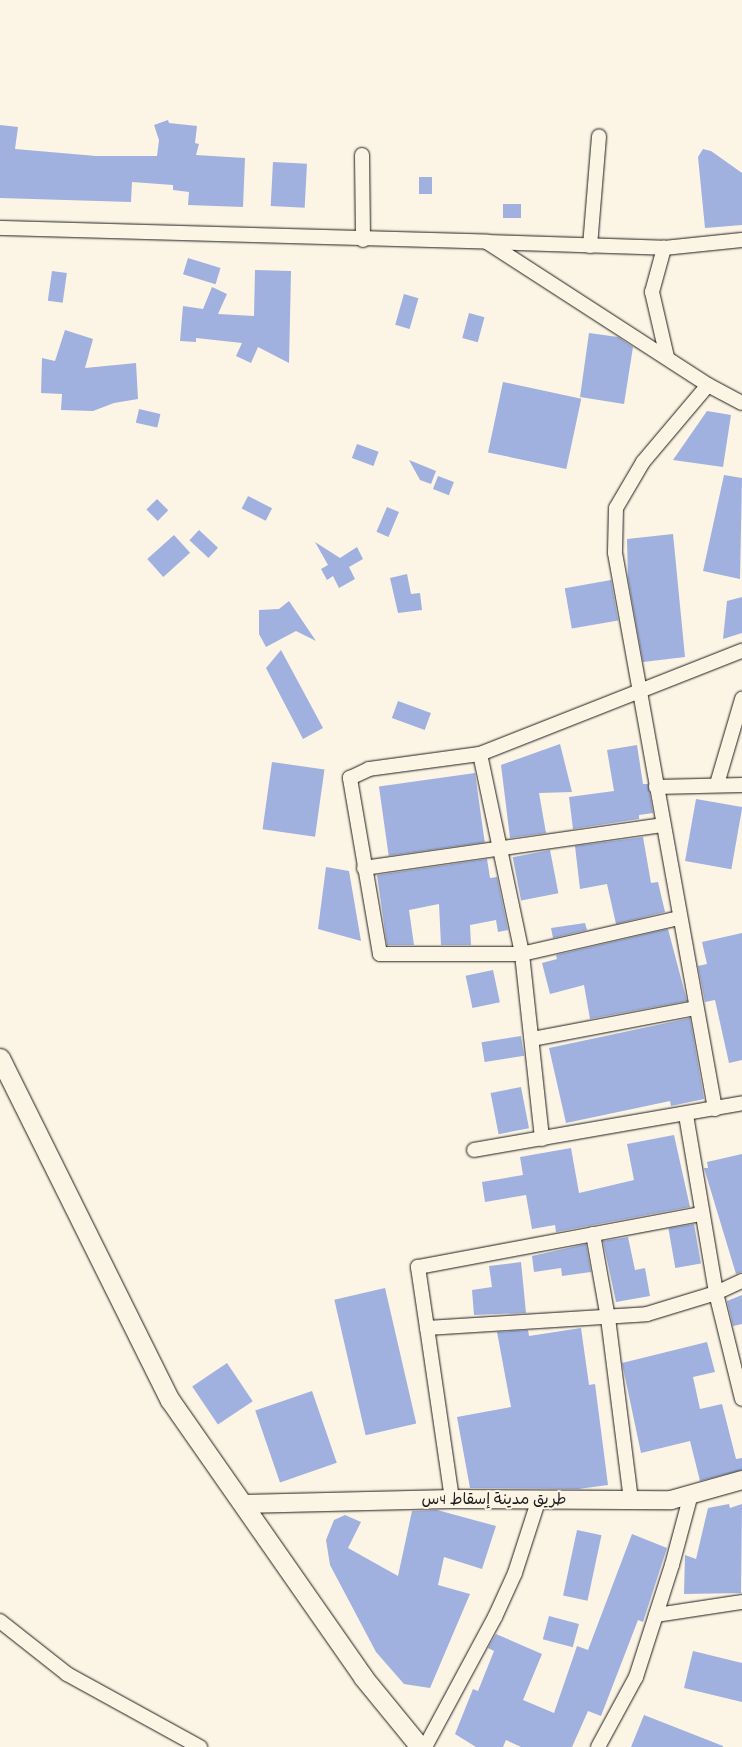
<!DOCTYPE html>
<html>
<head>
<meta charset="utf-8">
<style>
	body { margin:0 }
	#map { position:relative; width:742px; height:1747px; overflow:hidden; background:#fcf5e5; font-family:Dekko,"Playpen Sans Arabic",sans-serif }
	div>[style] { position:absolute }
	.building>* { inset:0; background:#a0b0df; transform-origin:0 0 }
	.roads { filter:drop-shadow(0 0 1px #1c1c1c) drop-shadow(0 0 1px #1c1c1c) }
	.minor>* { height:14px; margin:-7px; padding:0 7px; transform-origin:7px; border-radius:7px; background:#fcf5e5 }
	.tertiary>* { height:18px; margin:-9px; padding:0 9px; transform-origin:9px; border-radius:9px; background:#fcf5e5 }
	.secondary>* { height:19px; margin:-9.5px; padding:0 9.5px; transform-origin:9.5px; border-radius:9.5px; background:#fcf5e5 }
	span { translate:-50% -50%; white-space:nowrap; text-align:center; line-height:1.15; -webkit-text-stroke:4px #fcf5e5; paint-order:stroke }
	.street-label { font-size:16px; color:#1c1c1c }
</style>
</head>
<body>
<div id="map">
	<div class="building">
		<i style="clip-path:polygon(168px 120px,169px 123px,197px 126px,195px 143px,199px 144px,196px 155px,245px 158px,243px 207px,188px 205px,189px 192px,173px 190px,173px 185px,132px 182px,131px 202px,0 198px,0 125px,18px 127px,15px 149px,96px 156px,157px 156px,159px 140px,154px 125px)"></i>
		<i style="clip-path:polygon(703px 149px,711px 151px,742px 173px,742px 225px,705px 228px,698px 157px)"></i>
		<i style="left:273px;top:162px;width:34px;height:44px;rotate:3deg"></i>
		<i style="left:419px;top:177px;width:13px;height:17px"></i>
		<i style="left:521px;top:204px;width:14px;height:18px;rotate:90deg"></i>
		<i style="left:188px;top:258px;width:34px;height:17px;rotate:17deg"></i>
		<i style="clip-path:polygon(255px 270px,291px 271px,289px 363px,258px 347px,251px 363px,236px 356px,242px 343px,196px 338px,196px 342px,180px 341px,183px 306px,203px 309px,212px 287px,227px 294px,218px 314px,254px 316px)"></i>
		<i style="left:52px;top:271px;width:15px;height:30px;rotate:8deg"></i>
		<i style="left:404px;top:294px;width:15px;height:32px;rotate:16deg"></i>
		<i style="left:469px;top:313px;width:16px;height:26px;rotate:15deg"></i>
		<i style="clip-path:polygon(65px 330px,93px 339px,85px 368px,136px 363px,138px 399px,114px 403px,93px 411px,61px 410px,62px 394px,41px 393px,42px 358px,55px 361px)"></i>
		<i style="clip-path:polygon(589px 333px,618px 337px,633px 347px,624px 404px,580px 397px)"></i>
		<i style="left:503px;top:382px;width:80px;height:72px;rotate:12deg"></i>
		<i style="left:139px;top:409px;width:22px;height:14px;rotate:13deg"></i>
		<i style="clip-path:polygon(707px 411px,731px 415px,723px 467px,673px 460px)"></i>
		<i style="left:357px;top:444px;width:23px;height:15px;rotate:20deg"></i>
		<i style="clip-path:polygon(409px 460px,436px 471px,431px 484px,420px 480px)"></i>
		<i style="clip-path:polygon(724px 475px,742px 478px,740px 579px,703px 571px)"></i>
		<i style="left:438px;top:476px;width:17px;height:14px;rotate:21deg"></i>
		<i style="left:248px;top:496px;width:27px;height:14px;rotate:27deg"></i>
		<i style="left:157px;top:499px;width:16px;height:15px;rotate:45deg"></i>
		<i style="left:387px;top:507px;width:13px;height:27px;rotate:23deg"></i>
		<i style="left:199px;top:530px;width:26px;height:14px;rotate:43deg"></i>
		<i style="clip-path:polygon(673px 534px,685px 657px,643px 662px,628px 578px,627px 539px)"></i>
		<i style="left:174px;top:535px;width:24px;height:36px;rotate:48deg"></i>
		<i style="clip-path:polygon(315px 542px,340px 558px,357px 547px,363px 559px,349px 567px,355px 579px,339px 588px,333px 576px,327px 580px,321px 569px,328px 565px)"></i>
		<i style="clip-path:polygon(407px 574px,411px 594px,420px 593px,422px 610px,398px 613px,390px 578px)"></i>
		<i style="left:611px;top:580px;width:41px;height:47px;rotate:80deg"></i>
		<i style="clip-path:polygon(742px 597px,742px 633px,723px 639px,727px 601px)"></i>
		<i style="clip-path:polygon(289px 601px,316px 641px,296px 631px,266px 647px,259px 634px,259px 610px,279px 609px)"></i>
		<i style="clip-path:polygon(281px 650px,323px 728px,303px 739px,266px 668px)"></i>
		<i style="left:398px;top:701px;width:35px;height:18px;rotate:20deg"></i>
		<i style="clip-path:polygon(560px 744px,572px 792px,539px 793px,546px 833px,510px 838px,501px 765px)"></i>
		<i style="clip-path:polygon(637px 745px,643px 784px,648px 784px,653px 813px,639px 815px,639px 819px,573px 829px,569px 797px,614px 791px,607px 750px)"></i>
		<i style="left:272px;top:762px;width:53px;height:68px;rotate:8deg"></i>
		<i style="left:475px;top:773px;width:70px;height:97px;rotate:82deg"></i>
		<i style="left:696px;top:799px;width:47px;height:63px;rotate:10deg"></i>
		<i style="clip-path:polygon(643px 837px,651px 883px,658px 882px,665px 912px,616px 924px,607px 884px,580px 889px,575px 846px)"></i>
		<i style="left:550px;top:850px;width:44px;height:38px;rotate:79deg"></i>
		<i style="clip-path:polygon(487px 859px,490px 878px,497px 877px,508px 930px,498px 932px,496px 920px,470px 925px,471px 945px,441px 945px,439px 904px,409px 910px,414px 945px,387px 945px,377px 875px)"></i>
		<i style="clip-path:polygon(326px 867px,349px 871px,361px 941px,318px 929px)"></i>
		<i style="clip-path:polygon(585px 923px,587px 930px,553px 938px,551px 928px)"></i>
		<i style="clip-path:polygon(668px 929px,687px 1001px,590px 1019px,584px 985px,550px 994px,542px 963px,557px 959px,556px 955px)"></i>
		<i style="clip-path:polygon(742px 933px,742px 1060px,729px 1063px,715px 1000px,705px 1002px,698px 966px,707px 964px,702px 942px)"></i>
		<i style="left:493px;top:970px;width:33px;height:28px;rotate:78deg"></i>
		<i style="clip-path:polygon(690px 1018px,704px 1099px,671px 1106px,670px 1101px,566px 1123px,549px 1048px)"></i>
		<i style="left:521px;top:1036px;width:20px;height:40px;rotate:81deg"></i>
		<i style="left:521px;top:1087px;width:42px;height:31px;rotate:79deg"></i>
		<i style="clip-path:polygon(674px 1135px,690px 1207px,556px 1232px,555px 1225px,532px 1229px,526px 1195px,485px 1202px,482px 1182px,523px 1175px,520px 1157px,571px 1148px,579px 1193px,634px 1180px,627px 1144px)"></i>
		<i style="clip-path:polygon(742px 1154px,742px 1272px,736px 1274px,704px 1168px,708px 1168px,707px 1162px)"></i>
		<i style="left:694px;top:1224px;width:40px;height:26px;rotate:80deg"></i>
		<i style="clip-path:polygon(628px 1237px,635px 1270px,645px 1268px,650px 1296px,616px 1302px,603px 1241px)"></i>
		<i style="clip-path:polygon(586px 1244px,591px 1272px,562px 1276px,561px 1268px,534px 1272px,532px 1256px)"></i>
		<i style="clip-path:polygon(521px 1262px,526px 1313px,474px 1315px,472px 1290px,492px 1287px,489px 1266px)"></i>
		<i style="left:385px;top:1288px;width:139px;height:52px;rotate:77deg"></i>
		<i style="clip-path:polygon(742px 1295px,742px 1324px,733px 1326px,727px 1301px)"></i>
		<i style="clip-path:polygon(581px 1328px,589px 1385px,595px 1384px,608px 1485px,578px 1489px,470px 1488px,457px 1417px,511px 1407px,497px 1332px,528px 1330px,529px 1336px)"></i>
		<i style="clip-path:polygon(707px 1342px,715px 1372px,693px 1377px,700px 1409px,722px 1404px,736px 1459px,742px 1458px,742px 1470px,700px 1481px,690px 1441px,641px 1453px,622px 1363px)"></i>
		<i style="left:227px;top:1363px;width:46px;height:42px;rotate:56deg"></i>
		<i style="left:312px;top:1391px;width:76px;height:60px;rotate:71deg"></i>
		<i style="clip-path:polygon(729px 1504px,730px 1508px,742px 1504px,741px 1593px,684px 1594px,685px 1555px,696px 1559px,708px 1508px)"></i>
		<i style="clip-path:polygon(437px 1510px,496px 1526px,482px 1569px,444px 1557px,438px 1585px,470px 1594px,430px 1688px,404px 1684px,376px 1652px,330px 1565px,326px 1540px,334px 1520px,345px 1515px,361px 1522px,348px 1548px,398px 1576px,412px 1511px)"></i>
		<i style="left:577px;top:1530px;width:25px;height:67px;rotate:12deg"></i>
		<i style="clip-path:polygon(632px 1534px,667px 1548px,643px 1622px,638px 1620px,601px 1716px,588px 1711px,572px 1747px,521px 1747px,506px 1740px,503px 1747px,476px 1747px,455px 1734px,473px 1689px,478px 1691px,494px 1651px,488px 1648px,496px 1634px,542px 1654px,523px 1700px,554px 1713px,577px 1646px,588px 1650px)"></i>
		<i style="left:549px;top:1616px;width:31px;height:24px;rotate:15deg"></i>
		<i style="clip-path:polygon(693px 1651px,742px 1663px,742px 1702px,684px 1688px)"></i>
		<i style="clip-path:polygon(644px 1715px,723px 1746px,723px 1747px,631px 1747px)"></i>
	</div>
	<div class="roads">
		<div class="minor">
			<i style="left:362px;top:155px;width:85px;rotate:89.3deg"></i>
			<i style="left:0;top:228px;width:487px;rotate:1.6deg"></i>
			<i style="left:487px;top:242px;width:263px;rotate:32.9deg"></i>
			<i style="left:708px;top:385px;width:38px;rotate:28deg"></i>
			<i style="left:487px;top:242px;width:177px;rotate:1.9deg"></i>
			<i style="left:590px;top:246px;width:110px;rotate:-85.3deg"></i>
			<i style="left:667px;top:357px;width:67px;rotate:-103deg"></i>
			<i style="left:652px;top:292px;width:46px;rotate:-74.7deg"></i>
			<i style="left:664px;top:248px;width:78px;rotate:-5.9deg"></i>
			<i style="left:708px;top:385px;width:101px;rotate:130.2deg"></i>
			<i style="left:643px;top:462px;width:53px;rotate:120.4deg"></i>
			<i style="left:616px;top:508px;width:45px;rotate:91.3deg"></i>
			<i style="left:615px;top:553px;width:565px;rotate:79.8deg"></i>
			<i style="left:480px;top:754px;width:204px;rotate:78.1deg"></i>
			<i style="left:522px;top:954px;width:186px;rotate:83.8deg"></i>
			<i style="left:717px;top:784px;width:89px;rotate:-73.6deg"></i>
			<i style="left:656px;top:787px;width:86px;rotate:-1.3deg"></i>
			<i style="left:364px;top:868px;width:301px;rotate:-8.2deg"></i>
			<i style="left:679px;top:918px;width:161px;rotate:167.1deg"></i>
			<i style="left:522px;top:954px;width:142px;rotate:180deg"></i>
			<i style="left:380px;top:954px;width:179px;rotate:-99.7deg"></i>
			<i style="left:350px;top:778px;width:21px;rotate:-25deg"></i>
			<i style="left:369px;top:769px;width:112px;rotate:-7.7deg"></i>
			<i style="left:480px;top:754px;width:282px;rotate:-21.5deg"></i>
			<i style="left:532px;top:1039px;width:167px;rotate:-10.7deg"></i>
			<i style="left:686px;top:1115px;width:181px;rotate:80.4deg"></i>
			<i style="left:716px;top:1293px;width:109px;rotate:76.2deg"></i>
			<i style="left:474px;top:1150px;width:272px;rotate:-9.9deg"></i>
			<i style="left:593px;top:1234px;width:85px;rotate:79.9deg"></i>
			<i style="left:608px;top:1318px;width:183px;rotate:82.8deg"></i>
			<i style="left:427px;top:1328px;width:62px;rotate:-98.4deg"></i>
			<i style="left:418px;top:1267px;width:288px;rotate:-10.6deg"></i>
			<i style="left:452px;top:1499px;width:173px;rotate:-98.3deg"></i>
			<i style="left:427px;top:1328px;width:220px;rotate:-3.6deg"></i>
			<i style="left:647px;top:1314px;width:72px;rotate:-16.9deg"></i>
			<i style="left:716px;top:1293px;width:29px;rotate:-25deg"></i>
			<i style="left:656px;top:1615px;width:87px;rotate:-8.6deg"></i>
			<i style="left:0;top:1621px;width:85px;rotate:38.3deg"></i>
			<i style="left:67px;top:1674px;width:152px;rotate:28.8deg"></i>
			<i style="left:425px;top:1747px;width:148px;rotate:-61.7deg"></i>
			<i style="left:495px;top:1617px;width:48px;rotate:-65.6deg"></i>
			<i style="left:515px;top:1573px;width:75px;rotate:-72.1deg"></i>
			<i style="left:598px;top:1747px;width:80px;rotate:-61.5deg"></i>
			<i style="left:636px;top:1677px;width:118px;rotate:-72.2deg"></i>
			<i style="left:672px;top:1565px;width:73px;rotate:-75deg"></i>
		</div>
		<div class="tertiary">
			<i style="left:243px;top:1504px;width:209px;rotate:-1.4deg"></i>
			<i style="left:452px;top:1499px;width:219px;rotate:0.3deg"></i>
			<i style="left:671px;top:1500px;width:74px;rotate:-15.7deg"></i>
		</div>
		<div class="secondary">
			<i style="left:0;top:1058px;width:382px;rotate:63.6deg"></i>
			<i style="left:170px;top:1400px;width:338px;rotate:55.1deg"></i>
			<i style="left:363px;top:1677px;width:90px;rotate:50.8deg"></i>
		</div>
	</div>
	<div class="street-label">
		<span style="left:494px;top:1501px">طريق مدينة إسقاط 4س</span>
	</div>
</div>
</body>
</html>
